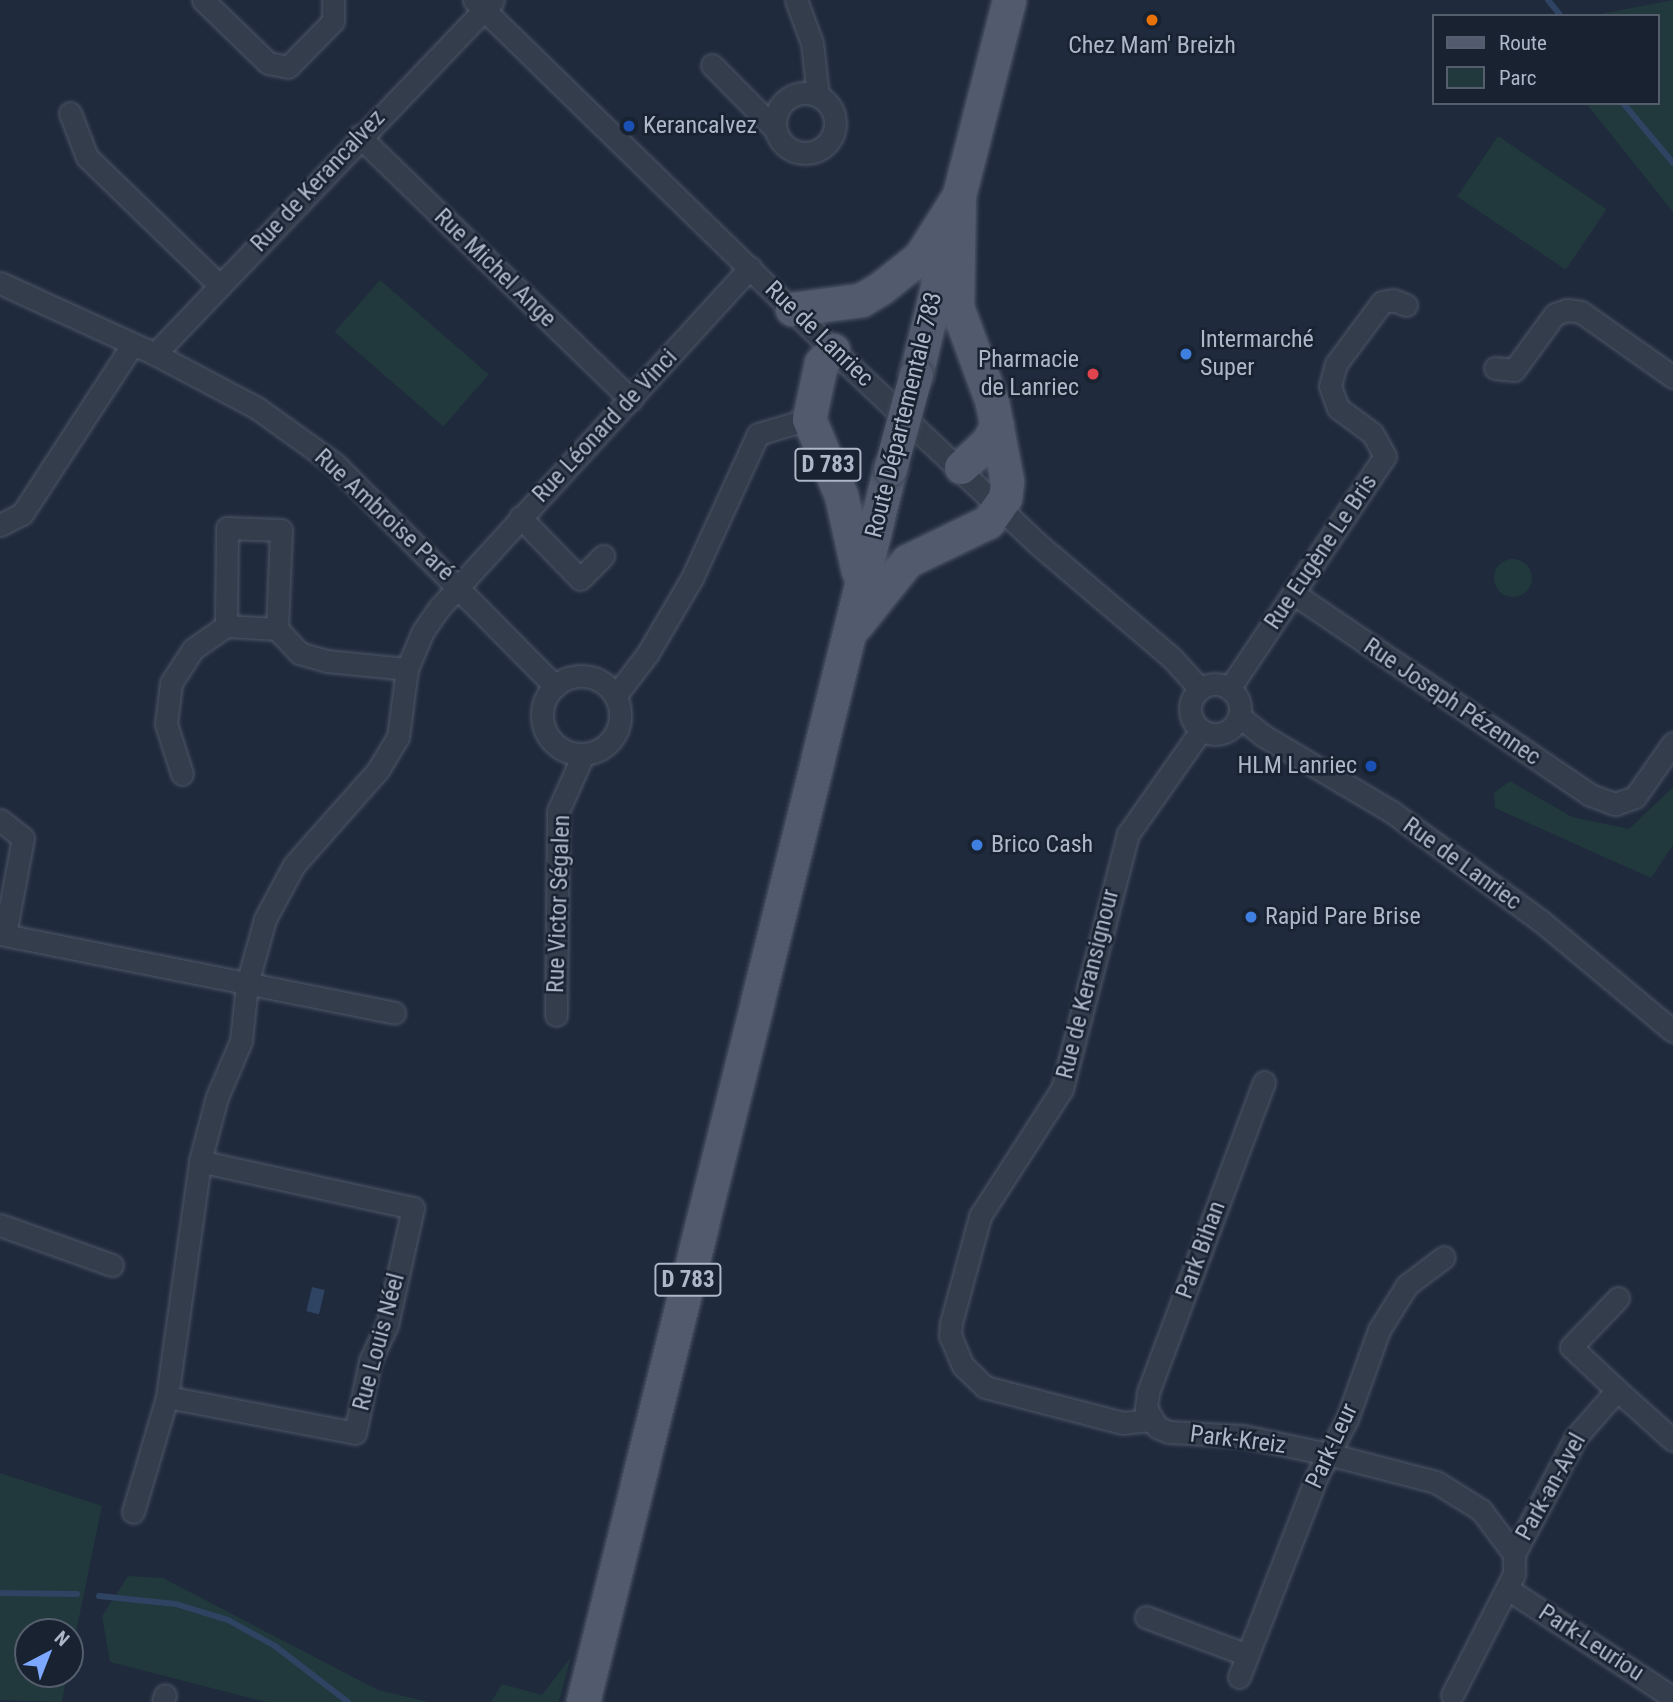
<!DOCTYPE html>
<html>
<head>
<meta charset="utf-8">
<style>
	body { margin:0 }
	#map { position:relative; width:1673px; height:1702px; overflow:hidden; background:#1f2a3c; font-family:"Roboto Condensed",sans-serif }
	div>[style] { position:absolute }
	.green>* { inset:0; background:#21393d; transform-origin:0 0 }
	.round { border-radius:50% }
	.water>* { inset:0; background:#2f4363; transform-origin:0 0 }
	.stream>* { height:6px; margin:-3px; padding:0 3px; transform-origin:3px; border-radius:3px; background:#2f4363 }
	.roads { filter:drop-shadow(0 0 2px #4e5767) drop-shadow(0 0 2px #4e5767) }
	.street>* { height:21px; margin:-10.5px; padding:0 10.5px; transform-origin:10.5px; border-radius:10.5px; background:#333d4c }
	.street>.ring { margin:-10.5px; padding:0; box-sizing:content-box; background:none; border:21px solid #333d4c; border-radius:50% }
	.primary>* { height:33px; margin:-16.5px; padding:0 16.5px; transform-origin:16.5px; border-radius:16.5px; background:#515b6d }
	.bridges { filter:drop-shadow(0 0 2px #3d4655) drop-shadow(0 0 2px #3d4655) }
	.primary-bridge>* { height:33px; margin:-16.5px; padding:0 16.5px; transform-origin:16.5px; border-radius:16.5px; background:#515b6d }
	.dots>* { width:19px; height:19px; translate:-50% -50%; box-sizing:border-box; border:4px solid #192231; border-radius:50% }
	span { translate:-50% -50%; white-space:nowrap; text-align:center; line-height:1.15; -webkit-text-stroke:5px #192231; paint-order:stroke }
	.shield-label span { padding:2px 5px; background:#192231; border:2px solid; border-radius:5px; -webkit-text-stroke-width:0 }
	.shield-label { font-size:23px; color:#aeb7c8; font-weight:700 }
	.poi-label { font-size:24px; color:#aeb7c8 }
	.left { translate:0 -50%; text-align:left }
	.right { translate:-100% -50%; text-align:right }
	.street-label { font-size:24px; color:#aeb7c8 }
	.legend { position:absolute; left:1432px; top:14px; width:228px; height:91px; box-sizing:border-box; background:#192231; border:2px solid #555e6d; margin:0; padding:9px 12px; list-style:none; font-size:21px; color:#aeb7c8 }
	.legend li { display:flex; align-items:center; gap:14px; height:35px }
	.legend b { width:35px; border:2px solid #555e6d }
	.north { position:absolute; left:14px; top:1618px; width:70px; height:70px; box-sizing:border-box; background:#192231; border:2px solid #555e6d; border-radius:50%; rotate:42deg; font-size:19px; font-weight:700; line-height:28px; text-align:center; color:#aeb7c8 }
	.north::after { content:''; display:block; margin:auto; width:24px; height:32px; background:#7ca9ff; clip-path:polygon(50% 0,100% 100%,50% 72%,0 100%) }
</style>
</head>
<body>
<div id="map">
	<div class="green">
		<i style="clip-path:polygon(1673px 0,1673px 212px,1586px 103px,1657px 103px,1657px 16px,1590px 16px)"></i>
		<i style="left:1498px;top:136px;width:131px;height:73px;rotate:34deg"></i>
		<i style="left:380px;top:280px;width:144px;height:69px;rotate:41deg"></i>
		<i class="round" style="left:1494px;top:559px;width:38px;height:38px"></i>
		<i style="clip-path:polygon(1510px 781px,1572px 817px,1629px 829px,1673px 787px,1673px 845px,1651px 878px,1495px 808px,1494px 793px)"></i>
		<i style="clip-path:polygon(0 1473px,102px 1506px,70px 1661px,70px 1632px,28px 1632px,28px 1674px,67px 1674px,62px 1702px,0 1700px)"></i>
		<i style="clip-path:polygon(128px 1576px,163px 1578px,378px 1690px,429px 1702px,266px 1702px,110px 1662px,102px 1616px)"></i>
		<i style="clip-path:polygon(571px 1657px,559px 1702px,491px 1702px,502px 1684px,542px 1695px)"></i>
	</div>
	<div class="water">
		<i style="left:312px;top:1287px;width:13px;height:25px;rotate:13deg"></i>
	</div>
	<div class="stream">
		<i style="left:1548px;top:0;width:21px;rotate:51deg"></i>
		<i style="left:1623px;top:103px;width:78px;rotate:50.2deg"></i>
		<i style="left:0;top:1593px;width:77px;rotate:0.7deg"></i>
		<i style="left:99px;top:1596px;width:77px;rotate:5.9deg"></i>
		<i style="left:176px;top:1604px;width:54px;rotate:17.1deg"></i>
		<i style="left:228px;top:1620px;width:54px;rotate:29deg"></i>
		<i style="left:275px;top:1646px;width:92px;rotate:37.5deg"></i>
	</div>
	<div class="roads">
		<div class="street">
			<i style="left:203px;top:0;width:91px;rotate:44.1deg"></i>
			<i style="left:268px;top:63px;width:20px;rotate:11deg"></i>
			<i style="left:288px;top:67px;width:64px;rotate:-45.6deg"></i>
			<i style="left:333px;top:21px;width:21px;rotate:-90deg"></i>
			<i style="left:474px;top:0;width:501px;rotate:44.27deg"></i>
			<i style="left:833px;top:350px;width:282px;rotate:43.4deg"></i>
			<i style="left:1038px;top:544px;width:176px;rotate:40.4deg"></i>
			<i style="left:1172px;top:658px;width:42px;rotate:47.9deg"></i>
			<i style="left:796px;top:0;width:46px;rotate:69.6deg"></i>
			<i style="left:812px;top:43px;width:53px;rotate:83.5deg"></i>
			<i style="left:712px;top:65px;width:91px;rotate:45.4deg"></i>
			<i class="ring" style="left:775px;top:93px;width:39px;height:39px"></i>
			<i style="left:70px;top:113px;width:47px;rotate:68.9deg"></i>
			<i style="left:87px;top:157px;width:184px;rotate:44.1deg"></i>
			<i style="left:359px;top:136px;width:379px;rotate:44.1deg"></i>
			<i style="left:0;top:283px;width:170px;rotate:24.6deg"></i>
			<i style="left:155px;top:354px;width:115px;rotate:27.9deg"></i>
			<i style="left:257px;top:408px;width:96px;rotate:35.7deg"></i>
			<i style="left:335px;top:464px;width:313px;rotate:45.3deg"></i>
			<i style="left:155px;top:354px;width:489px;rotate:-46.3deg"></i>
			<i style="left:1495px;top:368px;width:19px;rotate:6deg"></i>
			<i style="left:1514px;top:370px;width:69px;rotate:-53.8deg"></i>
			<i style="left:1555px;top:314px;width:13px;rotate:-18deg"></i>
			<i style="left:1567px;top:310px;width:14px;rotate:8deg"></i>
			<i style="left:1581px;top:312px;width:113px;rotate:35.2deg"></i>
			<i style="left:520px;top:517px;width:86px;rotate:45.9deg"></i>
			<i style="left:580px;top:579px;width:33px;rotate:-45deg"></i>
			<i style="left:0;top:525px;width:25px;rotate:-27deg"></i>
			<i style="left:22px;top:514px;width:202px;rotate:-56.9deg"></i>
			<i style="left:1293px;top:593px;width:359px;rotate:34.2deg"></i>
			<i style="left:1590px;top:795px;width:27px;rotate:20deg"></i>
			<i style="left:1615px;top:804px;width:21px;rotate:-19deg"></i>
			<i style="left:1635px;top:797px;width:66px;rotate:-54.9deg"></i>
			<i style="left:226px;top:626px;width:98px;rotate:-89.4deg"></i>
			<i style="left:227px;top:528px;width:54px;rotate:2.1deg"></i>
			<i style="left:281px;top:530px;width:99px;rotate:92.3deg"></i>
			<i class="ring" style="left:542px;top:676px;width:57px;height:57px"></i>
			<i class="ring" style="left:1190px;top:684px;width:29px;height:29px"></i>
			<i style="left:1229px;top:689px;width:280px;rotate:-56.2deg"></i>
			<i style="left:1385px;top:456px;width:26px;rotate:-119deg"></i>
			<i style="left:1372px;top:433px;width:42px;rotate:-143.7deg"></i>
			<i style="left:1338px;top:408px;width:23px;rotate:-110deg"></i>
			<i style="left:1330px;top:386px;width:23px;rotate:-75deg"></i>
			<i style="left:1336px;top:364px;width:77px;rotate:-53.4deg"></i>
			<i style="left:1382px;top:302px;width:11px;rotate:-10deg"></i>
			<i style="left:1393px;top:300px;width:14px;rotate:21deg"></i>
			<i style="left:616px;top:695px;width:53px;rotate:-52.7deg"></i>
			<i style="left:648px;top:653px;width:87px;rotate:-59.6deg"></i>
			<i style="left:692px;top:578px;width:158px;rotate:-65.4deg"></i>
			<i style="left:758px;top:434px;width:53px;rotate:-16.4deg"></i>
			<i style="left:1239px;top:716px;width:32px;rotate:39deg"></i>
			<i style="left:1264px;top:736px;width:149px;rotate:30.7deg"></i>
			<i style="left:1392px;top:812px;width:185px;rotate:36.2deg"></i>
			<i style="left:1541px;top:921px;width:172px;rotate:39.8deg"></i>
			<i style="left:182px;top:774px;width:52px;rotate:-107.7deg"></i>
			<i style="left:166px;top:724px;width:41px;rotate:-83deg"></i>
			<i style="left:171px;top:683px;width:40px;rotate:-57.1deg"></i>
			<i style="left:193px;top:649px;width:40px;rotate:-34.9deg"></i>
			<i style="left:226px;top:626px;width:51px;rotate:3.4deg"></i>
			<i style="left:277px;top:629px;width:33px;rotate:47deg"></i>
			<i style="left:299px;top:653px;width:29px;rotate:16deg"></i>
			<i style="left:327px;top:661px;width:80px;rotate:5.7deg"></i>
			<i style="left:0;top:820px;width:29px;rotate:38deg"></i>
			<i style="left:23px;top:838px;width:98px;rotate:100.6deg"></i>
			<i style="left:0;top:934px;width:402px;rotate:11.3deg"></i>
			<i style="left:556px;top:1015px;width:204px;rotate:-89.4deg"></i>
			<i style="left:558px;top:811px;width:61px;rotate:-65.9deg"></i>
			<i style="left:1264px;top:1082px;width:332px;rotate:110.5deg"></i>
			<i style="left:1148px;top:1393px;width:15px;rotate:98deg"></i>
			<i style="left:1146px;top:1408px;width:22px;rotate:60deg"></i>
			<i style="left:1157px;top:1427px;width:13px;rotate:23deg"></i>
			<i style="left:1169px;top:1432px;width:74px;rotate:3.1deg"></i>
			<i style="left:1243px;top:1436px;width:87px;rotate:12deg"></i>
			<i style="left:1328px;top:1454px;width:112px;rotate:14.5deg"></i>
			<i style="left:1436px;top:1482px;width:53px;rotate:31.9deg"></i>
			<i style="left:1481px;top:1510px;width:55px;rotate:53.1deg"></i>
			<i style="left:1514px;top:1554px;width:20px;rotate:90deg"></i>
			<i style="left:1514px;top:1574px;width:136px;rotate:117.1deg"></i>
			<i style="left:0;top:1225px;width:119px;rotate:19.7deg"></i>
			<i style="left:1617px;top:1390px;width:63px;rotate:-136.9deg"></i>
			<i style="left:1571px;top:1347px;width:68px;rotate:-46.2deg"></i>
			<i style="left:167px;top:1397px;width:191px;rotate:10.8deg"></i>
			<i style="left:355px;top:1433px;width:74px;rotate:-78.2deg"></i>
			<i style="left:370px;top:1361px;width:40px;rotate:-65deg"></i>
			<i style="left:387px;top:1325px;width:120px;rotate:-77.5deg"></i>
			<i style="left:413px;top:1208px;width:218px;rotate:-167.6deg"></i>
			<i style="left:1151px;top:1420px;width:28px;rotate:174deg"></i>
			<i style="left:1123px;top:1423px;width:143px;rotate:-165.4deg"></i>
			<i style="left:985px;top:1387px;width:30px;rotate:-136deg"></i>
			<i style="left:963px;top:1366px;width:33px;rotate:-113deg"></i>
			<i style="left:950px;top:1336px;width:13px;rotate:-86deg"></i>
			<i style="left:951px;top:1323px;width:111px;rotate:-74.8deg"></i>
			<i style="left:980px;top:1216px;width:151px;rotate:-57.2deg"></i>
			<i style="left:1062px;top:1089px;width:263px;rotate:-75.5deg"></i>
			<i style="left:1128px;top:834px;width:127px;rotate:-54.9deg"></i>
			<i style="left:133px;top:1512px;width:120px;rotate:-73.5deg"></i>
			<i style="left:167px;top:1397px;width:238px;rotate:-82deg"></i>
			<i style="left:200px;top:1161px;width:66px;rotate:-75.1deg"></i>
			<i style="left:217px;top:1097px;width:61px;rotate:-66.8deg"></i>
			<i style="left:241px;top:1041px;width:57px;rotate:-84deg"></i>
			<i style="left:247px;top:984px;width:67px;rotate:-74.5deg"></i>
			<i style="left:265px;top:919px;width:61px;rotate:-61.8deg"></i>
			<i style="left:294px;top:865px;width:127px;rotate:-48.5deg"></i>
			<i style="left:378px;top:770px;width:39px;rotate:-59deg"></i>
			<i style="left:398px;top:737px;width:69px;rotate:-82.5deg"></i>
			<i style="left:407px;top:669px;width:41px;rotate:-67.2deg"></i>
			<i style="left:423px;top:631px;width:29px;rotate:-55deg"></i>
			<i style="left:440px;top:607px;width:460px;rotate:-47.6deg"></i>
			<i style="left:1514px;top:1554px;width:132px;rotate:-62.1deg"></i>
			<i style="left:1576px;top:1437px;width:62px;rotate:-48.9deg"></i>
			<i style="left:1617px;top:1390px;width:75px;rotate:41.8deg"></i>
			<i style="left:1508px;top:1589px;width:198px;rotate:33.4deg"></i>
			<i style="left:1146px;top:1617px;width:108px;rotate:20.6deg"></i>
			<i style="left:1239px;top:1677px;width:216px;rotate:-68.8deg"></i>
			<i style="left:1317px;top:1476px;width:64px;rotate:-62.2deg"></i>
			<i style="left:1347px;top:1419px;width:95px;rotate:-70.2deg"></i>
			<i style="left:1379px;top:1330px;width:53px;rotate:-58.1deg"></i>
			<i style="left:1407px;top:1285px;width:46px;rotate:-37.1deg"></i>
			<i style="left:163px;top:1702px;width:7px;rotate:-74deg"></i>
		</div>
		<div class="primary">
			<i style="left:792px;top:309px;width:70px;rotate:-7.4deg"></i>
			<i style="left:861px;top:300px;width:23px;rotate:-31deg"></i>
			<i style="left:881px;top:288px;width:50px;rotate:-38.5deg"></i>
			<i style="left:920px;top:257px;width:71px;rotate:-57.7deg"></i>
			<i style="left:833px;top:350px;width:18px;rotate:133deg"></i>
			<i style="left:821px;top:363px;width:57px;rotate:102.1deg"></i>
			<i style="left:809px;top:419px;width:82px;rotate:67.2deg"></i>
			<i style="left:841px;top:495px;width:78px;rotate:77.4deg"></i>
			<i style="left:916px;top:374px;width:119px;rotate:-76.4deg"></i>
			<i style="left:961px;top:467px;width:35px;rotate:-43deg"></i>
			<i style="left:987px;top:443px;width:20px;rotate:-60deg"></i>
			<i style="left:856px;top:625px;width:82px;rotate:-51.4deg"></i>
			<i style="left:907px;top:561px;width:90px;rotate:-25.7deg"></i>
			<i style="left:988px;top:522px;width:29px;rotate:-55deg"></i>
			<i style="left:1005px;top:498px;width:17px;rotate:-83deg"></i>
			<i style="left:1007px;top:481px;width:80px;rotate:-100.8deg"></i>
			<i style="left:992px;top:402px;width:101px;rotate:-110.2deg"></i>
			<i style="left:957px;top:307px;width:112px;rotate:-89deg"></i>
			<i style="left:959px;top:195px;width:201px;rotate:-75.6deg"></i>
			<i style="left:583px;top:1702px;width:1271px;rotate:-76.02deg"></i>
		</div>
	</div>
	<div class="bridges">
		<div class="primary-bridge">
			<i style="left:890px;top:469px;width:98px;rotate:-74.7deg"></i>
		</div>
	</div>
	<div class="dots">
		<i style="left:1152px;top:20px;background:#e8710a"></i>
		<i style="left:629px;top:126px;background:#1a4fb4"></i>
		<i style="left:1186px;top:354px;background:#3f7fe0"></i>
		<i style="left:1093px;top:374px;background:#e0444e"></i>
		<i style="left:1371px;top:766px;background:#1a4fb4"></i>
		<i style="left:977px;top:845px;background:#3f7fe0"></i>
		<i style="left:1251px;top:917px;background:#3f7fe0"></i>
	</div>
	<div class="shield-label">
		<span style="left:828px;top:465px">D 783</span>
		<span style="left:688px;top:1280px">D 783</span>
	</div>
	<div class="poi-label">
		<span style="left:1152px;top:46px">Chez Mam' Breizh</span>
		<span class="left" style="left:643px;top:126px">Kerancalvez</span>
		<span class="left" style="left:1200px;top:354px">Intermarché<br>Super</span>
		<span class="right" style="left:1079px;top:374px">Pharmacie<br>de Lanriec</span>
		<span class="right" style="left:1357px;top:766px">HLM Lanriec</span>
		<span class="left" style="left:991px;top:845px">Brico Cash</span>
		<span class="left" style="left:1265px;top:917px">Rapid Pare Brise</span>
	</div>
	<div class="street-label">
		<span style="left:318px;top:181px;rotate:-47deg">Rue de Kerancalvez</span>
		<span style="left:495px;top:268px;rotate:44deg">Rue Michel Ange</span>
		<span style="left:819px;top:334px;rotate:44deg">Rue de Lanriec</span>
		<span style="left:904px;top:415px;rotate:-76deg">Route Départementale 783</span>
		<span style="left:605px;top:426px;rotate:-47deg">Rue Léonard de Vinci</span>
		<span style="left:384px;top:515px;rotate:43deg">Rue Ambroise Paré</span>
		<span style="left:1321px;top:552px;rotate:-56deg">Rue Eugène Le Bris</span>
		<span style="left:1452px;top:702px;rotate:34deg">Rue Joseph Pézennec</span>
		<span style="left:1462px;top:864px;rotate:36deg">Rue de Lanriec</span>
		<span style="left:559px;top:904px;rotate:-88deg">Rue Victor Ségalen</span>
		<span style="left:1088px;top:984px;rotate:-76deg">Rue de Keransignour</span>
		<span style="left:1201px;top:1250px;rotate:-70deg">Park Bihan</span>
		<span style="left:379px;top:1342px;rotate:-75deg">Rue Louis Néel</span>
		<span style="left:1238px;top:1440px;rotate:7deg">Park-Kreiz</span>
		<span style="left:1332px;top:1446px;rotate:-65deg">Park-Leur</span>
		<span style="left:1551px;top:1487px;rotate:-61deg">Park-an-Avel</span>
		<span style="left:1591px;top:1643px;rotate:33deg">Park-Leuriou</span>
	</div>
	<ul class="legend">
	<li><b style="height:9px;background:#515b6d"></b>Route</li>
	<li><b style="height:19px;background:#21393d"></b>Parc</li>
	</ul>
	<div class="north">N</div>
</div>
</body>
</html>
